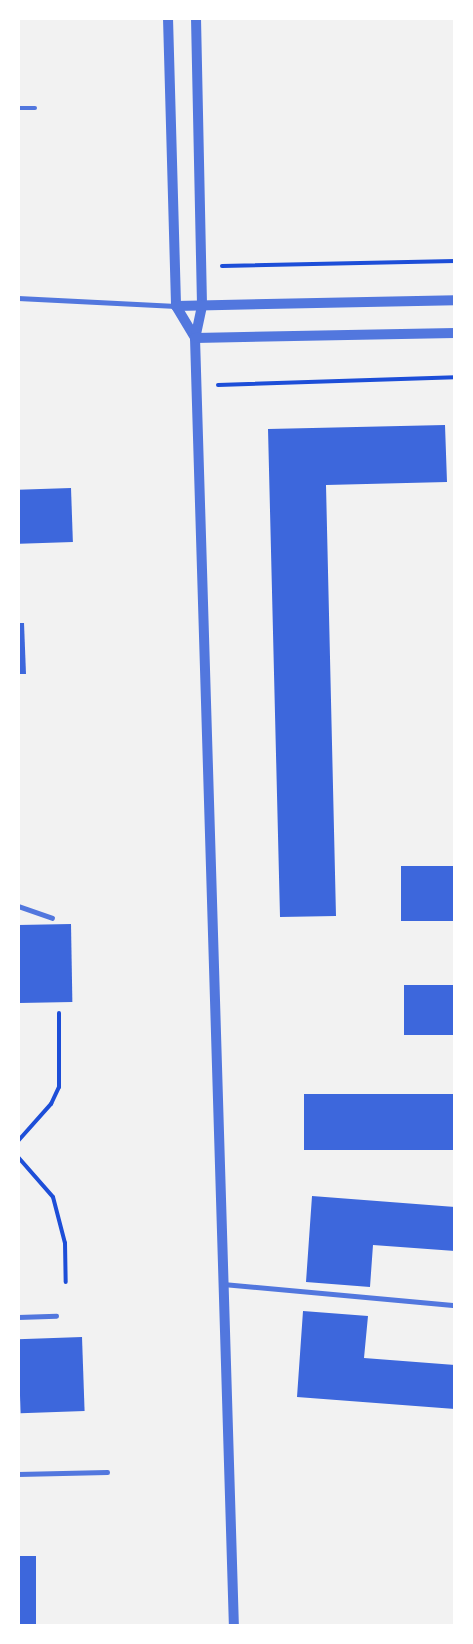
<!DOCTYPE html>
<html>
<head>
<meta charset="utf-8">
<style>
	body { margin:0 }
	#map { position:relative; width:473px; height:1644px; overflow:hidden; background:#f2f2f2; font-family:"Noto Sans",sans-serif }
	div>[style] { position:absolute }
	.building>* { inset:0; background:#3d67dc; transform-origin:0 0 }
	.path>* { height:4px; margin:-2px; padding:0 2px; transform-origin:2px; border-radius:2px; background:#1d4ed8 }
	.service>* { height:4.5px; margin:-2.25px; padding:0 2.25px; transform-origin:2.25px; border-radius:2.25px; background:#5277de }
	.tertiary>* { height:10px; margin:-5px; padding:0 5px; transform-origin:5px; border-radius:5px; background:#5277de }
	span { translate:-50% -50%; white-space:nowrap; text-align:center; line-height:1.15; -webkit-text-stroke:4.5px #fff; paint-order:stroke }
	.frame { position:absolute; inset:0; border:20px solid #fff; pointer-events:none }
</style>
</head>
<body>
<div id="map">
	<div class="building">
		<i style="clip-path:polygon(445px 425px,447px 482px,326px 485px,336px 916px,280px 917px,268px 429px)"></i>
		<i style="left:71px;top:488px;width:54px;height:53px;rotate:88deg"></i>
		<i style="clip-path:polygon(18px 623px,24px 623px,26px 674px,18px 674px)"></i>
		<i style="left:455px;top:866px;width:55px;height:54px;rotate:90deg"></i>
		<i style="left:71px;top:924px;width:78px;height:53px;rotate:89deg"></i>
		<i style="left:455px;top:985px;width:50px;height:51px;rotate:90deg"></i>
		<i style="left:455px;top:1094px;width:56px;height:151px;rotate:90deg"></i>
		<i style="clip-path:polygon(312px 1196px,455px 1207px,455px 1251px,373px 1245px,370px 1287px,306px 1282px)"></i>
		<i style="clip-path:polygon(303px 1311px,368px 1316px,364px 1358px,455px 1365px,455px 1409px,297px 1397px)"></i>
		<i style="left:82px;top:1337px;width:74px;height:64px;rotate:88deg"></i>
		<i style="left:18px;top:1556px;width:18px;height:70px"></i>
	</div>
	<div class="path">
		<i style="left:222px;top:266px;width:233px;rotate:-1.2deg"></i>
		<i style="left:218px;top:385px;width:237px;rotate:-1.9deg"></i>
		<i style="left:18px;top:1141px;width:50px;rotate:-48.3deg"></i>
		<i style="left:51px;top:1104px;width:19px;rotate:-65deg"></i>
		<i style="left:59px;top:1087px;width:74px;rotate:-90deg"></i>
		<i style="left:18px;top:1157px;width:53px;rotate:48.8deg"></i>
		<i style="left:53px;top:1197px;width:48px;rotate:75.4deg"></i>
		<i style="left:65px;top:1243px;width:39px;rotate:89deg"></i>
	</div>
	<div class="service">
		<i style="left:18px;top:108px;width:17px"></i>
		<i style="left:18px;top:298px;width:158px;rotate:2.9deg"></i>
		<i style="left:18px;top:906px;width:36px;rotate:19deg"></i>
		<i style="left:223px;top:1284px;width:233px;rotate:5.2deg"></i>
		<i style="left:18px;top:1317px;width:38px;rotate:-2deg"></i>
		<i style="left:18px;top:1474px;width:89px;rotate:-1.3deg"></i>
	</div>
	<div class="tertiary">
		<i style="left:168px;top:18px;width:288px;rotate:88.4deg"></i>
		<i style="left:176px;top:306px;width:37px;rotate:59deg"></i>
		<i style="left:196px;top:18px;width:288px;rotate:88.8deg"></i>
		<i style="left:202px;top:306px;width:33px;rotate:102deg"></i>
		<i style="left:195px;top:338px;width:1289px;rotate:88.27deg"></i>
		<i style="left:176px;top:306px;width:279px;rotate:-1.2deg"></i>
		<i style="left:195px;top:338px;width:260px;rotate:-1.1deg"></i>
	</div>
	<div class="frame"></div>
</div>
</body>
</html>
